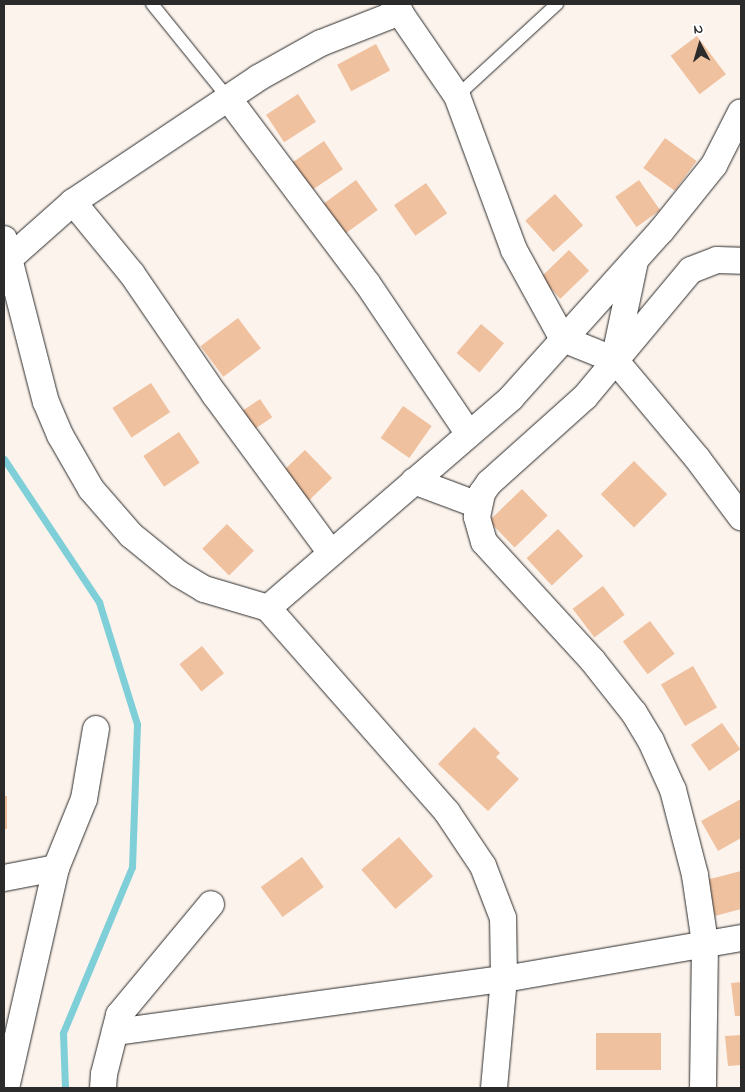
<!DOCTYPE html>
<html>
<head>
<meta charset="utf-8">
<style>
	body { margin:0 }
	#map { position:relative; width:745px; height:1092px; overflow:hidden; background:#fcf3ec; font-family:"Indie Flower",sans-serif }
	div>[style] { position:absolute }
	.stream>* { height:7px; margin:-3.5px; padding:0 3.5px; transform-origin:3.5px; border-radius:3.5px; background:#7ecfd7 }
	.building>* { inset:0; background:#f0c19f; transform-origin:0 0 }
	.roads { filter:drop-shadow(0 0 1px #2b2b2b) drop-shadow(0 0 1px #2b2b2b) }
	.service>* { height:12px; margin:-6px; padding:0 6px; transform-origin:6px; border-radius:6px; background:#fff }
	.minor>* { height:26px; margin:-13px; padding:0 13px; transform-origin:13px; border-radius:13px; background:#fff }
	span { translate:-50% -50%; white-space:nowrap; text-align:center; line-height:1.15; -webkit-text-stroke:4px #fff; paint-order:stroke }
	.frame { position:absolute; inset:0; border:5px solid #2b2b2b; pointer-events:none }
	.north { position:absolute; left:675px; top:20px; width:50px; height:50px; -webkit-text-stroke:4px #fff; paint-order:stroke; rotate:354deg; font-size:14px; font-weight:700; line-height:20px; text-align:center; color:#2b2b2b }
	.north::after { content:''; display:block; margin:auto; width:18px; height:22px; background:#2b2b2b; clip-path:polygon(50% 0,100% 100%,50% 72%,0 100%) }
</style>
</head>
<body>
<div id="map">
	<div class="stream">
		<i style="left:4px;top:459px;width:172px;rotate:56.4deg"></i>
		<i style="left:99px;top:602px;width:128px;rotate:72.7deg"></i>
		<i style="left:137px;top:724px;width:143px;rotate:92deg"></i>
		<i style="left:132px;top:867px;width:180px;rotate:112.6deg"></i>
		<i style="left:63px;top:1033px;width:55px;rotate:87.9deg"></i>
	</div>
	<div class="building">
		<i style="left:697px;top:36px;width:48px;height:33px;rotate:53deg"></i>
		<i style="left:376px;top:44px;width:30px;height:44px;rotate:62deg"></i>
		<i style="left:298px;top:94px;width:33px;height:38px;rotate:57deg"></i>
		<i style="left:665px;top:138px;width:39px;height:37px;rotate:36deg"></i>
		<i style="left:324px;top:141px;width:34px;height:49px;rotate:56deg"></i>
		<i style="left:356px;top:180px;width:37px;height:48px;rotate:54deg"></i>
		<i style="left:639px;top:180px;width:37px;height:29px;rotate:55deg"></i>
		<i style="left:426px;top:183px;width:37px;height:39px;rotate:55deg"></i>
		<i style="left:555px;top:194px;width:42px;height:40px;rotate:48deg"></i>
		<i style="left:569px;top:250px;width:29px;height:40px;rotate:46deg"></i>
		<i style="left:238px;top:318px;width:38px;height:47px;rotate:53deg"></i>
		<i style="left:481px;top:324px;width:30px;height:38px;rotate:40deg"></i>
		<i style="left:151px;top:383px;width:35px;height:46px;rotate:57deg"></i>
		<i style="left:260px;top:399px;width:22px;height:30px;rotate:56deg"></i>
		<i style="left:403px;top:406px;width:35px;height:39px;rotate:35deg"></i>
		<i style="left:179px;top:432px;width:37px;height:43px;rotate:56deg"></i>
		<i style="left:305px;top:450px;width:39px;height:39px;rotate:46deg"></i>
		<i style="left:634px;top:461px;width:47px;height:47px;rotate:45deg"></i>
		<i style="left:522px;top:489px;width:37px;height:46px;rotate:46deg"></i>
		<i style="left:227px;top:524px;width:38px;height:35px;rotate:45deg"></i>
		<i style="left:558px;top:529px;width:37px;height:43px;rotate:47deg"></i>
		<i style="left:603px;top:586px;width:36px;height:38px;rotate:53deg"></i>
		<i style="left:650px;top:621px;width:41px;height:34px;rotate:53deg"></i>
		<i style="left:202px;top:646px;width:35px;height:29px;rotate:51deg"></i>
		<i style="left:693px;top:666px;width:48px;height:37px;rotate:60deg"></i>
		<i style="left:722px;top:723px;width:32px;height:38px;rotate:55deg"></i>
		<i style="clip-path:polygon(474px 727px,500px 753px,496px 757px,519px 779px,488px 811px,438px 764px)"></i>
		<i style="left:4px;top:796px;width:3px;height:33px"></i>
		<i style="clip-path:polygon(741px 799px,741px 838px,718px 851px,701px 821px)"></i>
		<i style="left:399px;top:837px;width:52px;height:50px;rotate:49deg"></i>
		<i style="left:302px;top:857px;width:37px;height:51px;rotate:54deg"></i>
		<i style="clip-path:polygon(741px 871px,741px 909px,715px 916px,706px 880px)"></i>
		<i style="clip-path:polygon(741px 982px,741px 1016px,735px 1016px,731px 983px)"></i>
		<i style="left:661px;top:1033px;width:37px;height:65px;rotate:90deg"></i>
		<i style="clip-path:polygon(741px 1035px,741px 1065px,728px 1066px,725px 1036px)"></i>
	</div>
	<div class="roads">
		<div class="service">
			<i style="left:152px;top:4px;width:121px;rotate:51deg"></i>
			<i style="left:457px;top:96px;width:136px;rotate:-42.6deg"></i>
		</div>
		<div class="minor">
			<i style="left:394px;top:4px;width:112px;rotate:55.6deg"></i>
			<i style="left:457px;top:96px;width:164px;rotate:69.7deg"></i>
			<i style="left:514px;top:250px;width:102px;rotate:61.2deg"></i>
			<i style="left:563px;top:339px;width:56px;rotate:22deg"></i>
			<i style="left:615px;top:360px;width:128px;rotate:50.1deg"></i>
			<i style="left:697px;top:458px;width:74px;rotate:53.3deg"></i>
			<i style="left:228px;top:98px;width:231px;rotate:53.1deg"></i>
			<i style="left:367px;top:283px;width:182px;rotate:56deg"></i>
			<i style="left:73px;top:202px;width:93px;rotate:50.7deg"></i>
			<i style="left:132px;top:274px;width:147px;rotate:55.6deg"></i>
			<i style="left:215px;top:395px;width:196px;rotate:53.7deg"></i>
			<i style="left:4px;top:239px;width:168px;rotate:75.6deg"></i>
			<i style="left:46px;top:402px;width:36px;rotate:67deg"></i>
			<i style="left:60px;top:435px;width:62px;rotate:60.1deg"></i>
			<i style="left:91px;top:489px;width:61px;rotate:49deg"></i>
			<i style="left:131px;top:535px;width:62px;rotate:39.1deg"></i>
			<i style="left:179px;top:574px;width:29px;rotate:31deg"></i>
			<i style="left:204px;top:589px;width:67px;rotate:16.5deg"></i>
			<i style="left:10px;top:258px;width:84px;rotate:-41.6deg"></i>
			<i style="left:73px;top:202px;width:223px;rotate:-33.8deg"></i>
			<i style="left:258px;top:78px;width:72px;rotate:-29.1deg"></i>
			<i style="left:321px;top:43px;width:85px;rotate:-21.4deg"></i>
			<i style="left:615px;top:356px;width:97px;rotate:-78.1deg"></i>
			<i style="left:414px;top:481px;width:68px;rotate:20.6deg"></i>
			<i style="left:4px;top:878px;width:53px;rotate:-10.9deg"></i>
			<i style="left:115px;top:1032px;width:393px;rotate:-7.8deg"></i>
			<i style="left:504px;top:979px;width:241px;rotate:-9.8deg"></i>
			<i style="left:6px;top:1088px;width:226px;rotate:-77.2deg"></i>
			<i style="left:56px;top:868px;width:74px;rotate:-67.9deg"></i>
			<i style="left:84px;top:799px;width:71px;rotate:-80.3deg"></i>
			<i style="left:103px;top:1088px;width:14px;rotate:-86deg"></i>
			<i style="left:104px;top:1074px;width:61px;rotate:-75.7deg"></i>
			<i style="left:119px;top:1015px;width:144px;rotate:-50.3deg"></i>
			<i style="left:494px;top:1088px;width:109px;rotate:-84.8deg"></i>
			<i style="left:504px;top:979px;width:61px;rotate:-90.9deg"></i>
			<i style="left:503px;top:918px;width:56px;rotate:-111deg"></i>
			<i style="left:483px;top:866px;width:65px;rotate:-123.7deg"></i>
			<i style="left:447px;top:812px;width:271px;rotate:-131.3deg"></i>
			<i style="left:268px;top:608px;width:321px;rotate:-40.8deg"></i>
			<i style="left:511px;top:398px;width:224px;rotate:-48.1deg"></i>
			<i style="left:661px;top:231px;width:85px;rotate:-51.2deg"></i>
			<i style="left:714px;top:165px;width:59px;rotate:-63deg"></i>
			<i style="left:703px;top:1088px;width:145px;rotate:-89.2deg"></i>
			<i style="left:705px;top:943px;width:69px;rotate:-98.4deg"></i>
			<i style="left:695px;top:875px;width:88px;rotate:-104.5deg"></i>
			<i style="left:673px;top:790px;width:54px;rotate:-114.2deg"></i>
			<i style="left:651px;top:741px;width:33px;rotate:-121deg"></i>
			<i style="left:634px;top:713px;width:66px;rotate:-128.3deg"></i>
			<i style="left:593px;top:661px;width:161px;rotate:-132.5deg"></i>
			<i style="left:484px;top:542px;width:26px;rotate:-106deg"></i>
			<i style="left:477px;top:517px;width:25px;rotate:-78deg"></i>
			<i style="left:482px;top:493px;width:12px;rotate:-55deg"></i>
			<i style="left:489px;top:483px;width:129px;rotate:-41.9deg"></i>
			<i style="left:585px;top:397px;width:165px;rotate:-50.2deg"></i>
			<i style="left:691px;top:270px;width:28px;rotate:-21deg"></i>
			<i style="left:717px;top:260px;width:24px;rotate:2deg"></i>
		</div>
	</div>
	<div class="frame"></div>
	<div class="north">N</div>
</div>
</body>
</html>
